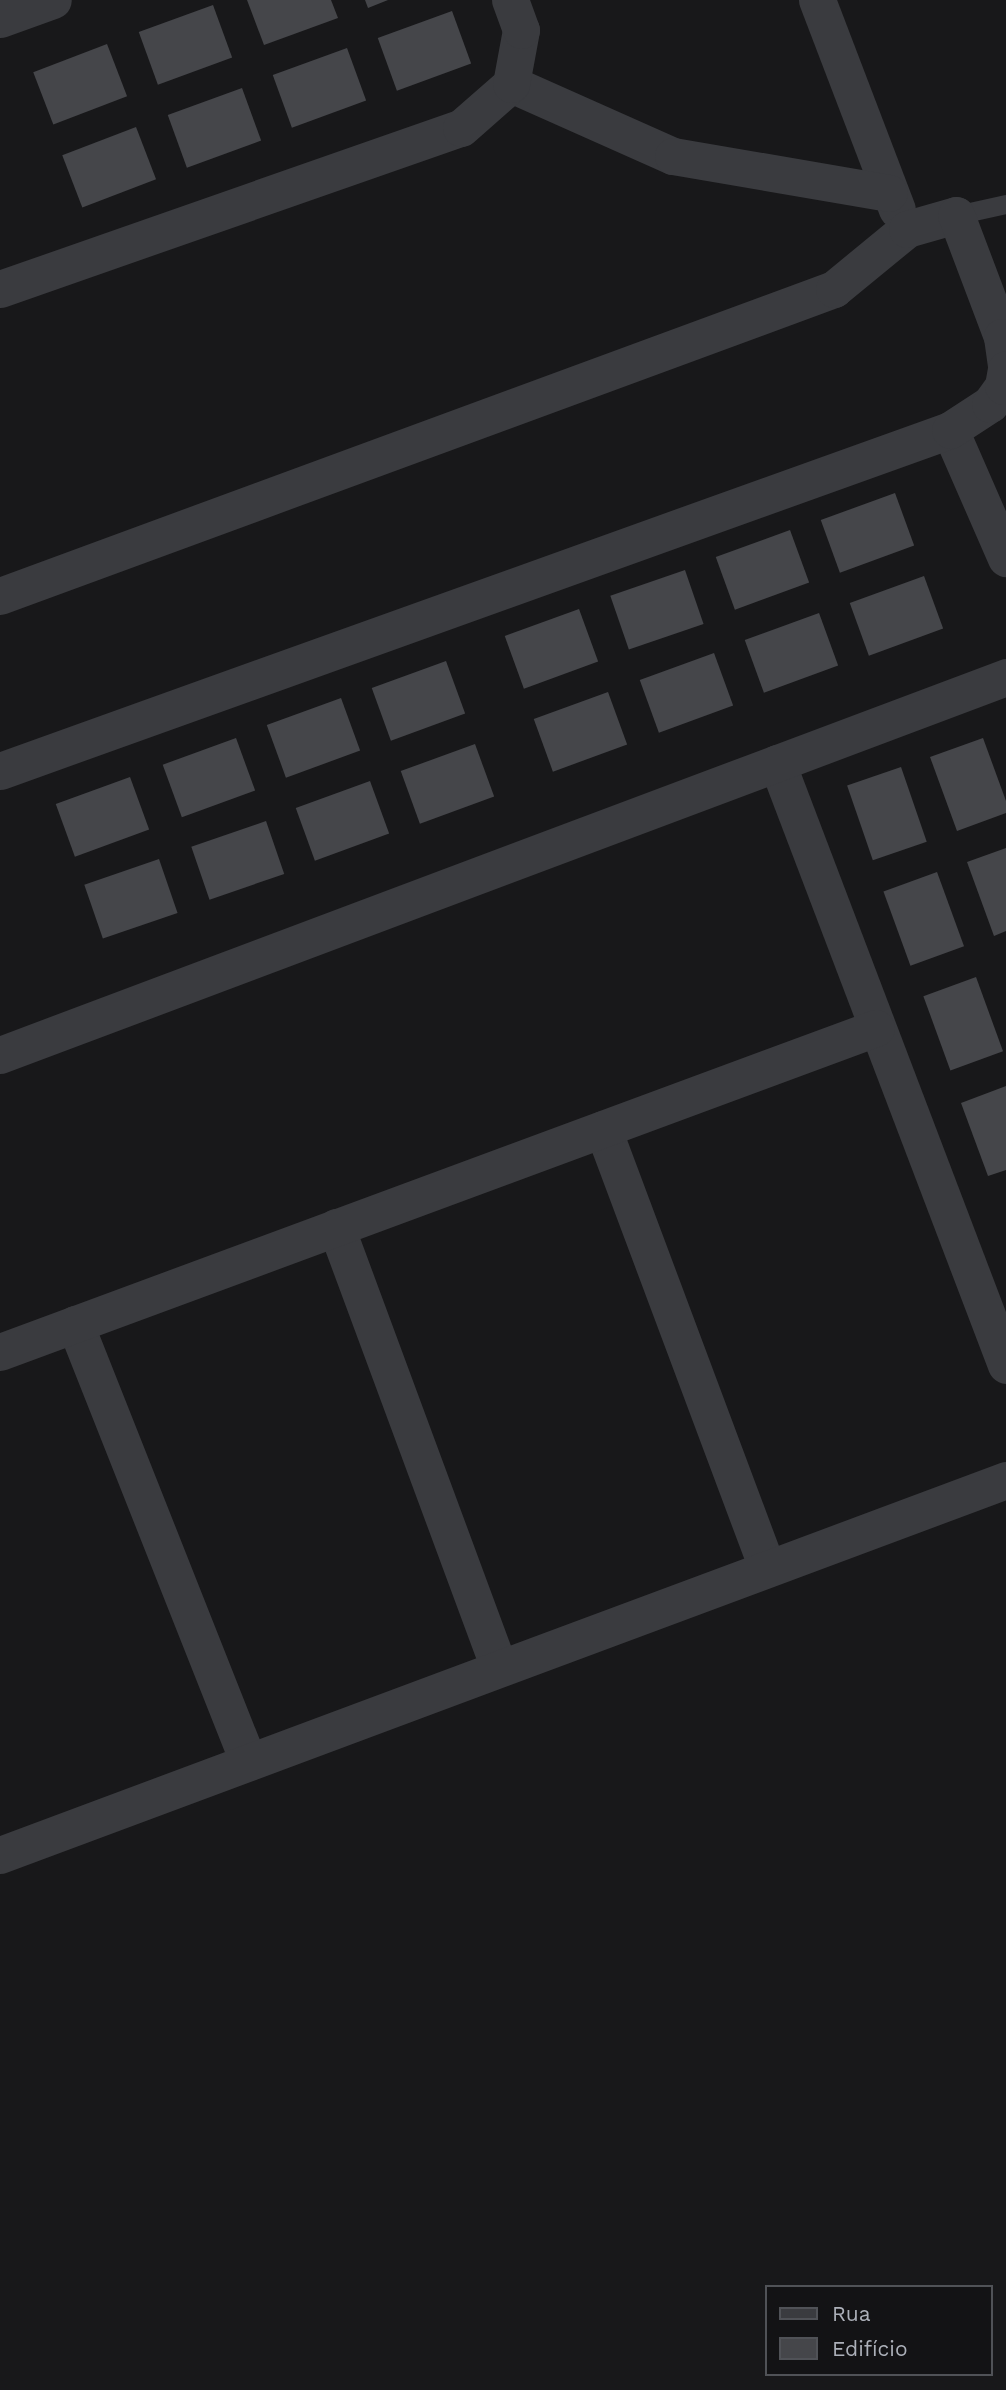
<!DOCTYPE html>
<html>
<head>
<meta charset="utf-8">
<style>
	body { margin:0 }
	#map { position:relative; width:1006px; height:2390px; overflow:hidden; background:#18181a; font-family:"Work Sans",sans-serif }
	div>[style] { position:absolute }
	.building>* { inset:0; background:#45464a; transform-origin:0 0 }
	.lane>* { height:19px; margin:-9.5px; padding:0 9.5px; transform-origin:9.5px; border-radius:9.5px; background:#3a3b3f }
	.street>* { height:37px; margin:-18.5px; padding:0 18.5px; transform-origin:18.5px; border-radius:18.5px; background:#3a3b3f }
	span { translate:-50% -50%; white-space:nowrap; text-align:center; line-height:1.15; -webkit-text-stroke:7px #131315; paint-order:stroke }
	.legend { position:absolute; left:765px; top:2285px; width:228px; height:91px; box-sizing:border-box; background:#131315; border:2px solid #505257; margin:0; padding:9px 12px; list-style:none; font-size:21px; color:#acb0b9 }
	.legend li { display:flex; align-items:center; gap:14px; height:35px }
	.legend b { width:35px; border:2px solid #505257 }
</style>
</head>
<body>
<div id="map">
	<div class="building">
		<i style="clip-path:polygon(247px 0,331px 0,338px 18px,264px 45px)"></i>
		<i style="clip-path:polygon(365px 0,388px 0,368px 8px)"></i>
		<i style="left:213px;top:5px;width:56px;height:79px;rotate:70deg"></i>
		<i style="left:452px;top:11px;width:56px;height:79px;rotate:70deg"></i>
		<i style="left:107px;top:44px;width:56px;height:79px;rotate:69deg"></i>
		<i style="left:347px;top:48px;width:56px;height:79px;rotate:70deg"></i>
		<i style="left:242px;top:88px;width:56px;height:79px;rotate:70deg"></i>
		<i style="left:136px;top:127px;width:56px;height:79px;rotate:69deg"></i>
		<i style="left:895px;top:493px;width:56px;height:79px;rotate:70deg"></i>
		<i style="left:790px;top:530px;width:56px;height:79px;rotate:70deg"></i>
		<i style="left:685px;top:570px;width:57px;height:79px;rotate:71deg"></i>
		<i style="left:924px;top:576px;width:56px;height:79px;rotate:70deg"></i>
		<i style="left:579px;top:609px;width:56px;height:79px;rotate:70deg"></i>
		<i style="left:819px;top:613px;width:56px;height:79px;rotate:70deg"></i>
		<i style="left:714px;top:653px;width:56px;height:79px;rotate:70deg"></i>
		<i style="left:446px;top:661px;width:56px;height:79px;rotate:70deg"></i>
		<i style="left:608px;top:692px;width:56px;height:79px;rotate:70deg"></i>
		<i style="left:341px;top:698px;width:56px;height:79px;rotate:70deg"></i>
		<i style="left:236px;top:738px;width:56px;height:78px;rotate:70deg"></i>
		<i style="clip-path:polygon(983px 738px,1006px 801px,1006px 813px,957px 831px,930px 757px)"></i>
		<i style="left:475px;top:744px;width:56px;height:79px;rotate:70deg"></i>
		<i style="left:901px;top:767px;width:79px;height:57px;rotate:71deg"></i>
		<i style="left:130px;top:777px;width:56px;height:79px;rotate:70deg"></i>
		<i style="left:370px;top:781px;width:56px;height:79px;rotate:70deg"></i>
		<i style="left:266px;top:821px;width:56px;height:79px;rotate:71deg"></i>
		<i style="clip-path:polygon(1006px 848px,1006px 931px,994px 936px,967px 862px)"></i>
		<i style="left:159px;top:859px;width:57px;height:79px;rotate:71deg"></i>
		<i style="left:937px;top:872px;width:79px;height:57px;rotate:70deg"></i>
		<i style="left:976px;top:977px;width:79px;height:56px;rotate:70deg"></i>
		<i style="clip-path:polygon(1006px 1086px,1006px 1170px,988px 1176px,961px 1103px)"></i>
	</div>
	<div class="lane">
		<i style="left:956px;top:215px;width:51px;rotate:-12.4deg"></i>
	</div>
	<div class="street">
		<i style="left:817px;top:0;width:224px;rotate:69.1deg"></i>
		<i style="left:0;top:19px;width:56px;rotate:-19.7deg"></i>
		<i style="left:511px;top:84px;width:177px;rotate:24deg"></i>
		<i style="left:673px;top:156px;width:219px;rotate:9.7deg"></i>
		<i style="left:0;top:289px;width:488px;rotate:-19.3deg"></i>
		<i style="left:461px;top:128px;width:67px;rotate:-41.3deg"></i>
		<i style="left:511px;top:84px;width:55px;rotate:-79.5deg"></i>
		<i style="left:521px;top:30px;width:32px;rotate:-110deg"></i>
		<i style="left:950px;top:430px;width:140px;rotate:66.4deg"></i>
		<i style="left:0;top:596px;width:889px;rotate:-20.21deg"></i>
		<i style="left:834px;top:289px;width:94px;rotate:-39.4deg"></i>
		<i style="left:907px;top:229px;width:51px;rotate:-15.9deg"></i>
		<i style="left:956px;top:215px;width:130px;rotate:69.3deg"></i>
		<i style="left:1002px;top:337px;width:30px;rotate:82deg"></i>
		<i style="left:777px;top:763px;width:644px;rotate:69.17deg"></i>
		<i style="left:0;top:771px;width:1009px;rotate:-19.75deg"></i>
		<i style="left:950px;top:430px;width:48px;rotate:-33deg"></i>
		<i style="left:990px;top:404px;width:22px;rotate:-54deg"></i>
		<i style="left:1003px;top:386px;width:17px;rotate:-80deg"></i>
		<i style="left:0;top:1055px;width:1075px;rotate:-20.59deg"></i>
		<i style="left:603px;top:1129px;width:469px;rotate:69.5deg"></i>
		<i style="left:336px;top:1227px;width:470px;rotate:69.7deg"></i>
		<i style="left:75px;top:1324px;width:471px;rotate:68.4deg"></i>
		<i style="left:0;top:1352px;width:934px;rotate:-20.3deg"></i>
		<i style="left:0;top:1855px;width:1074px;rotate:-20.44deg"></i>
	</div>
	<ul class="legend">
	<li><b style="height:9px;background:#3a3b3f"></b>Rua</li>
	<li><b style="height:19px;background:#45464a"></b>Edifício</li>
	</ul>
</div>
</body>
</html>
